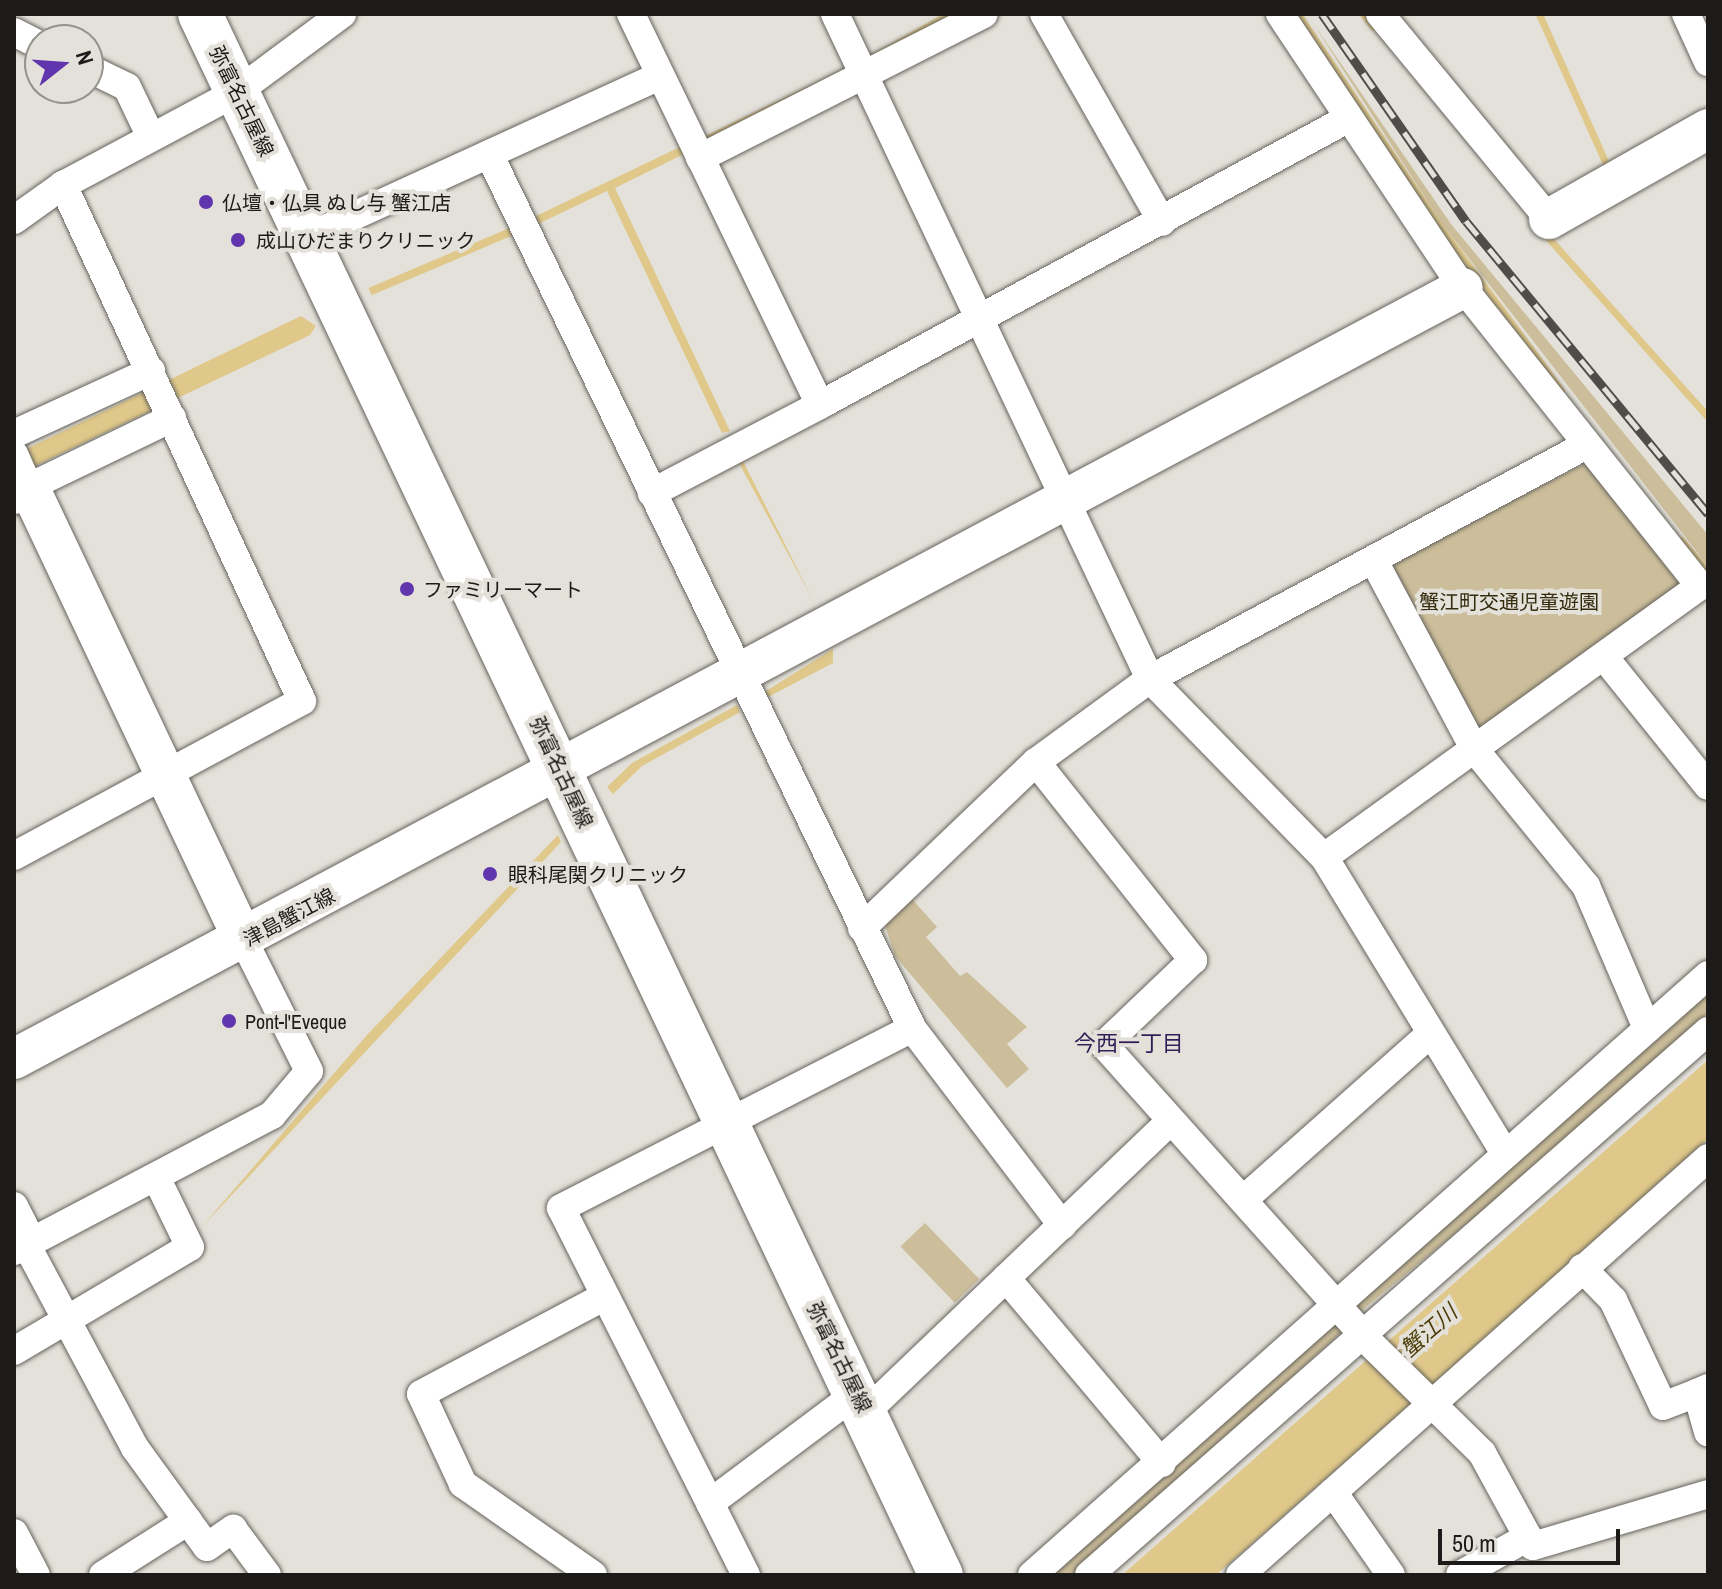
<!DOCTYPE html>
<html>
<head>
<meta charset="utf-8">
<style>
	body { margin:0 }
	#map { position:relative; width:1722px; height:1589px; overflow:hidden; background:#e3e1d9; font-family:"Archivo Narrow","Noto Sans JP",sans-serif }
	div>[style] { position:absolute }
	.green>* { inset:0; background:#ccbe9a; transform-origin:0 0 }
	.water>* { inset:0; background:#dfc889; transform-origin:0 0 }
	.stream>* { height:7px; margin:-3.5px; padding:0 3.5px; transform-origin:3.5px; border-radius:3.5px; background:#dfc889 }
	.roads { filter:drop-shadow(0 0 2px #66635d) drop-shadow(0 0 2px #66635d) }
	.street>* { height:28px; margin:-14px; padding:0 14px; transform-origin:14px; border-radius:14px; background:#fff }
	.secondary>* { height:40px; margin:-20px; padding:0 20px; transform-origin:20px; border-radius:20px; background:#fff }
	.primary>* { height:44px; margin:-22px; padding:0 22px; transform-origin:22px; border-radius:22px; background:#fff }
	.rail>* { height:9px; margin-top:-4.5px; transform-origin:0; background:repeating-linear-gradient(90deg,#e3e1d9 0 18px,#4e4d4a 0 36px); box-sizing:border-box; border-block:2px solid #4e4d4a }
	.dots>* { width:22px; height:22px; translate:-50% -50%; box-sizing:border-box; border:4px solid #e3e1d9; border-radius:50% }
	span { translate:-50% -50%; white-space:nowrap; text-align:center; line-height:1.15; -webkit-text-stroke:8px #e3e1d9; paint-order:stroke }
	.street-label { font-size:20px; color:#1c1b19 }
	.poi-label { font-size:20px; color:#1c1b19 }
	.left { translate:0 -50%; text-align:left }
	.park-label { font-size:20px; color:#352b0e }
	.neighbourhood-label { font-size:22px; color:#311d57 }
	.water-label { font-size:22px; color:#4d3d09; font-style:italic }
	.frame { position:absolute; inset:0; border:16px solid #1c1b19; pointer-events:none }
	.north { position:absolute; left:24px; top:24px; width:80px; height:80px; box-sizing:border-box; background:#e3e1d9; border:2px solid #93928c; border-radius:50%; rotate:73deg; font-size:22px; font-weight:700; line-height:32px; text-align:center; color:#1c1b19 }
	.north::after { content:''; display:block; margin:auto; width:28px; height:36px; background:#6135ad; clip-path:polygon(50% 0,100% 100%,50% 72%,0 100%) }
	.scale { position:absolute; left:1438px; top:1529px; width:182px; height:36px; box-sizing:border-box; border:4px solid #1c1b19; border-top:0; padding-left:10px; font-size:24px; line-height:28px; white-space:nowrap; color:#1c1b19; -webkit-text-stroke:6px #e3e1d9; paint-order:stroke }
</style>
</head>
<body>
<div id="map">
	<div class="green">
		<i style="clip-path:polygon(1311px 20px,1451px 224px,1708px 535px,1708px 566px,1443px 225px)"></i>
		<i style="clip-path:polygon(1586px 463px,1680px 576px,1680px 590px,1484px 728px,1470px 723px,1393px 570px,1398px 559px)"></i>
		<i style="clip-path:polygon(912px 899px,937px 927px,926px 937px,960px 976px,967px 972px,1027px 1027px,1007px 1044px,1029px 1069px,1007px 1088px,895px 956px,884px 922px)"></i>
		<i style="clip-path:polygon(1708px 989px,1708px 1013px,1478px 1224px,1465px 1225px,1355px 1316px,1347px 1308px)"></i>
		<i style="left:925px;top:1223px;width:78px;height:34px;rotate:46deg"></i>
		<i style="clip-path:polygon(1335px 1317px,1346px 1328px,1075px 1575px,1045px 1575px)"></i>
	</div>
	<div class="water">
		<i style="clip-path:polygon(943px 14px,954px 14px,869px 61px,867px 57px)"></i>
		<i style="clip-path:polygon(846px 68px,848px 73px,707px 142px,705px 136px)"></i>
		<i style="clip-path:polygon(682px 146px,686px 153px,615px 188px,730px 431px,722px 433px,607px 191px,538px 224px,534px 217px)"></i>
		<i style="left:512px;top:227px;width:8px;height:156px;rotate:67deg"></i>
		<i style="clip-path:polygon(301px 316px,316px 326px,310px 335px,14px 476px,14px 455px)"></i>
		<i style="clip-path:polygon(743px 461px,813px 600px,739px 463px)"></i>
		<i style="clip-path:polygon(833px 649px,833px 663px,766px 698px,763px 693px)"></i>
		<i style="clip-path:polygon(737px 705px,740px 712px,642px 766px,613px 794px,607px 787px,632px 763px)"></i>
		<i style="clip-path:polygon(558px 835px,561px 842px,200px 1229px,367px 1035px)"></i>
		<i style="clip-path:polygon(1708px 1060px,1708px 1139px,1422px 1394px,1216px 1575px,1122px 1575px)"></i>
	</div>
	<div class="stream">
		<i style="left:1298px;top:14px;width:256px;rotate:56.3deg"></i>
		<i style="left:1440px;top:227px;width:203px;rotate:53.4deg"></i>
		<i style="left:1363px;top:14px;width:16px;rotate:52deg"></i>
		<i style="left:1539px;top:14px;width:167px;rotate:65.9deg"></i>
		<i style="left:1544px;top:233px;width:246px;rotate:48.3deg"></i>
		<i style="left:1681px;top:540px;width:42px;rotate:49.8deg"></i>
	</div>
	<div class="roads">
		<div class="street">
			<i style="left:631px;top:14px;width:434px;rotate:64.2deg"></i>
			<i style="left:820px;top:405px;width:190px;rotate:152.4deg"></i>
			<i style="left:835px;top:14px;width:736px;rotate:64.65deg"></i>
			<i style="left:1150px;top:679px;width:249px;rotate:45.7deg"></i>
			<i style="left:1324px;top:857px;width:348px;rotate:58.6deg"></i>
			<i style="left:1044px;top:14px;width:239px;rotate:60.4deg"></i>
			<i style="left:1280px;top:14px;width:329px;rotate:56.3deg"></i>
			<i style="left:1463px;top:288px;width:381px;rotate:51.5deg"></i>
			<i style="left:1700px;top:586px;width:463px;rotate:144.2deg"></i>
			<i style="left:1380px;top:14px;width:266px;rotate:50.5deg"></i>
			<i style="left:1686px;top:14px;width:53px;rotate:65.4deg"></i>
			<i style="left:14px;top:32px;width:29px;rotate:27deg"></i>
			<i style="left:88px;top:68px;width:43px;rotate:26deg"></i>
			<i style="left:127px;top:87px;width:55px;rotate:64.4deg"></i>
			<i style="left:489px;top:154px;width:971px;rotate:64.17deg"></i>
			<i style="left:912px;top:1028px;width:248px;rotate:52.7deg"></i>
			<i style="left:700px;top:158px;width:318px;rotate:-26.9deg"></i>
			<i style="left:14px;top:220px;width:60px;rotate:-35.5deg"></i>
			<i style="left:63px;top:185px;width:197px;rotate:-28.1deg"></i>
			<i style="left:237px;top:92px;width:131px;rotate:-36.6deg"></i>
			<i style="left:308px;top:237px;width:387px;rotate:-24.6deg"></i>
			<i style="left:820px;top:405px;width:602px;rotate:-28.48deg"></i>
			<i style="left:14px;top:434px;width:151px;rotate:-24.7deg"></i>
			<i style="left:14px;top:454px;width:36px;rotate:66deg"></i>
			<i style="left:29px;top:487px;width:159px;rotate:-25.8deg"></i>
			<i style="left:1374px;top:561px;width:214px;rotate:61.9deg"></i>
			<i style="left:1475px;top:750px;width:176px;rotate:50.8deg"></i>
			<i style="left:1586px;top:886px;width:155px;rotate:66.8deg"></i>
			<i style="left:1605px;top:658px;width:164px;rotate:51.2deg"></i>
			<i style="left:1036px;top:762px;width:253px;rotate:51.6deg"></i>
			<i style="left:1193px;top:960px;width:123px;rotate:136.3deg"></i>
			<i style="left:1104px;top:1045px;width:399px;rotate:48.2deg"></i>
			<i style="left:1370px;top:1343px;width:157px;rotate:44.5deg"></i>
			<i style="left:1482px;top:1453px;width:106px;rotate:61.3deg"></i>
			<i style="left:1533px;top:1546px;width:183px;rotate:-16.5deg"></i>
			<i style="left:14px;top:856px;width:327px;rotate:-28.3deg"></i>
			<i style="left:302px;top:701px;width:569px;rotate:-114.85deg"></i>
			<i style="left:862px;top:928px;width:240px;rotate:-43.7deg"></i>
			<i style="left:1036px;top:762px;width:141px;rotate:-36.1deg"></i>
			<i style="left:1150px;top:679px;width:491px;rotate:-28.2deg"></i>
			<i style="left:1243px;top:1200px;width:251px;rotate:-41.6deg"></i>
			<i style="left:14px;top:1206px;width:39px;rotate:63deg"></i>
			<i style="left:26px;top:1244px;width:231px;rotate:61.9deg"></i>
			<i style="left:135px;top:1448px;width:122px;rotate:54deg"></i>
			<i style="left:207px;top:1547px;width:32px;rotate:-35deg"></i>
			<i style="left:233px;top:1529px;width:57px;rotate:53.5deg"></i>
			<i style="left:14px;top:1251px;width:292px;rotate:-27.8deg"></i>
			<i style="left:272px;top:1115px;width:57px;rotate:-49.9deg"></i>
			<i style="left:309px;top:1071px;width:145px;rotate:-116.6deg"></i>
			<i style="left:1582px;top:1268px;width:45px;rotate:45.9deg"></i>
			<i style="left:1613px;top:1300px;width:117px;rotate:64.7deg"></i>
			<i style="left:1663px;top:1406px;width:36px;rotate:-21deg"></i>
			<i style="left:1006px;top:1278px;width:242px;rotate:49.9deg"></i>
			<i style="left:14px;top:1351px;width:204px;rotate:-30.6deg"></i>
			<i style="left:190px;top:1247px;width:78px;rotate:-115.9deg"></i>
			<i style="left:1708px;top:1388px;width:12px;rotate:156deg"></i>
			<i style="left:1697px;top:1393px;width:41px;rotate:74.2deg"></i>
			<i style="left:866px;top:1412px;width:422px;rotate:-43.7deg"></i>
			<i style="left:1333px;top:1492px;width:101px;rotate:55.1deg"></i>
			<i style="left:710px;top:1503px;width:330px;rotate:-116.8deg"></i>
			<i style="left:561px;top:1208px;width:394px;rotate:-27.1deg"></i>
			<i style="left:14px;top:1533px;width:47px;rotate:62.4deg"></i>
			<i style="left:103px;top:1575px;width:101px;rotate:-32.4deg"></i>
			<i style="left:593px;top:1575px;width:159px;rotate:-145deg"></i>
			<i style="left:463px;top:1484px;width:99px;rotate:-115deg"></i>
			<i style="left:421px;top:1394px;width:208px;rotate:-28deg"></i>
			<i style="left:746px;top:1575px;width:80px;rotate:-116.6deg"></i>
			<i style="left:710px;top:1503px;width:184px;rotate:-36.8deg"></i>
			<i style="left:1032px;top:1575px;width:904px;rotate:-41.59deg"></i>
			<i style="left:1089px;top:1575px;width:824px;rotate:-41.31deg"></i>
			<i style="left:1240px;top:1575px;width:627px;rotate:-41.7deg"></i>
			<i style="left:1460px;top:1575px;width:78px;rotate:-29.2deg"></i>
		</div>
		<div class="secondary">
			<i style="left:1549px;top:219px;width:183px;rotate:-29.5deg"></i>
			<i style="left:14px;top:494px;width:17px;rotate:-25deg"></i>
			<i style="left:29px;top:487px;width:502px;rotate:64.66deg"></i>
			<i style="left:14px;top:1059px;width:1641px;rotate:-28.02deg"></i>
		</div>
		<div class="primary">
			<i style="left:200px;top:14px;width:1728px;rotate:64.61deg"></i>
		</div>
	</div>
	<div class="rail">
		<i style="left:1322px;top:14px;width:252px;rotate:55.2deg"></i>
		<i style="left:1466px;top:221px;width:380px;rotate:50.4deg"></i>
	</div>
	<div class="dots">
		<i style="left:206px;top:202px;background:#6135ad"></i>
		<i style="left:238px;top:240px;background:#6135ad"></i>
		<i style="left:407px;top:589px;background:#6135ad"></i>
		<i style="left:490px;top:874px;background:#6135ad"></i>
		<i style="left:229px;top:1021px;background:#6135ad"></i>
	</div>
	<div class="street-label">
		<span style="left:242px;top:101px;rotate:64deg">弥富名古屋線</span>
		<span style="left:562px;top:772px;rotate:65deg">弥富名古屋線</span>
		<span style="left:289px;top:917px;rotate:-28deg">津島蟹江線</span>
		<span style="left:840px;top:1357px;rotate:64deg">弥富名古屋線</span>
	</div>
	<div class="poi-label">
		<span class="left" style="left:222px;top:202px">仏壇・仏具 ぬし与 蟹江店</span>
		<span class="left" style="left:256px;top:240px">成山ひだまりクリニック</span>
		<span class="left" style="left:423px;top:589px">ファミリーマート</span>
		<span class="left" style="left:508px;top:874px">眼科尾関クリニック</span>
		<span class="left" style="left:245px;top:1021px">Pont-l'Eveque</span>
	</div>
	<div class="park-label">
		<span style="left:1509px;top:601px">蟹江町交通児童遊園</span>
	</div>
	<div class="neighbourhood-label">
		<span style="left:1129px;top:1044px">今西一丁目</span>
	</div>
	<div class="water-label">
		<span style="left:1429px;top:1331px;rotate:-41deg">蟹江川</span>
	</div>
	<div class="frame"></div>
	<div class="north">N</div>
	<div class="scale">50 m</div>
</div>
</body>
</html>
